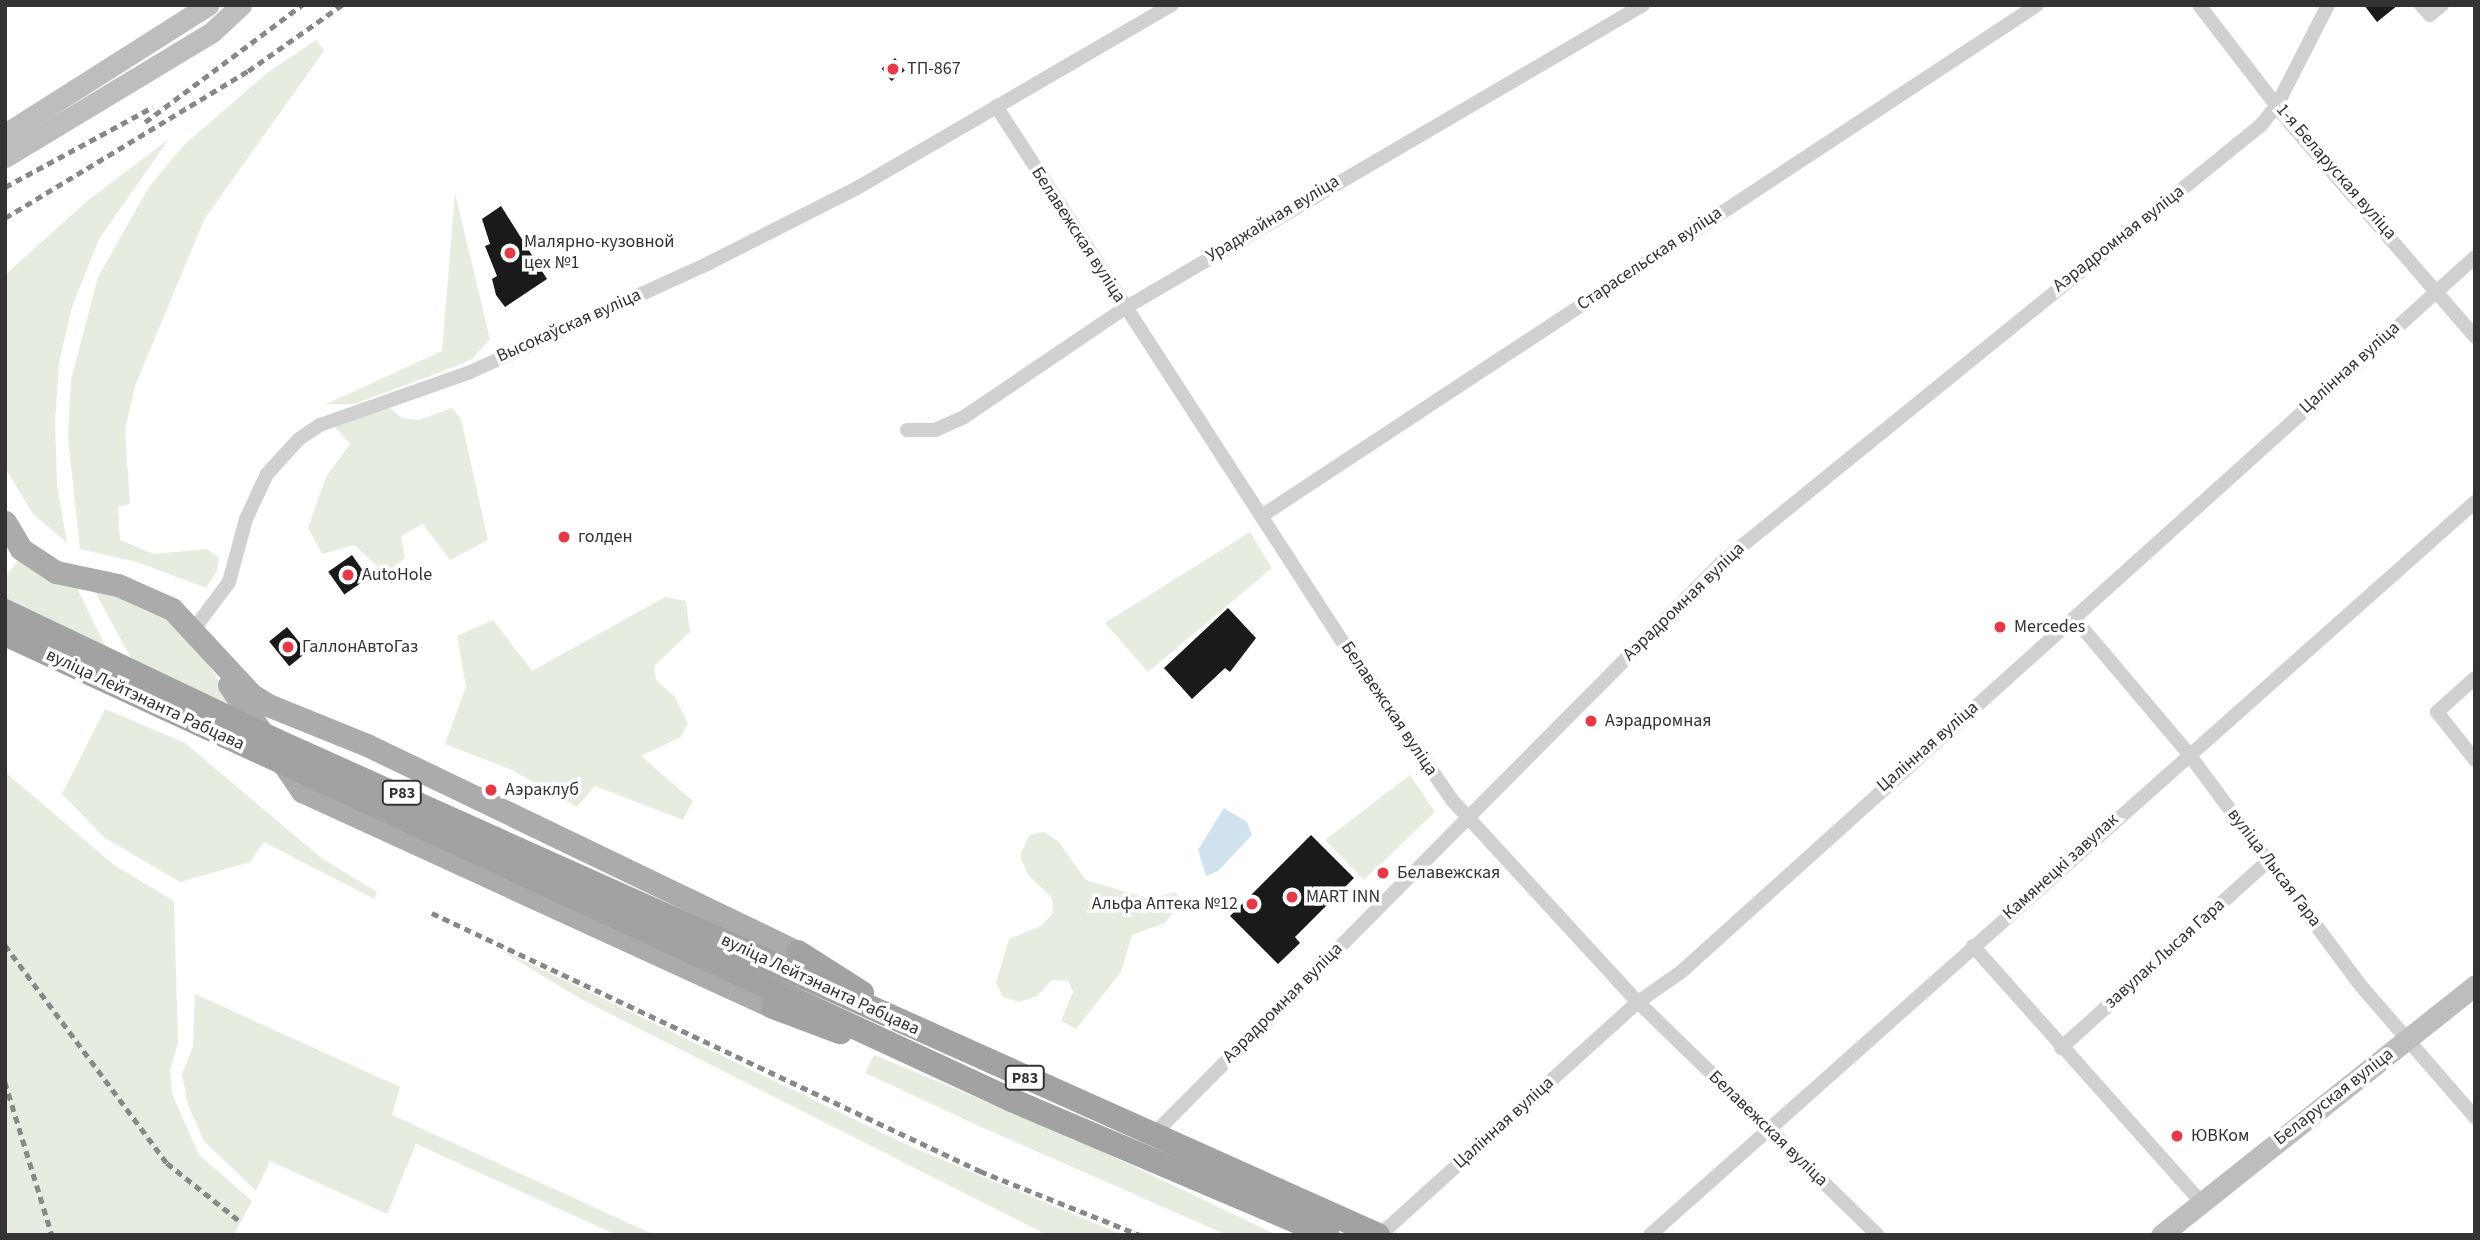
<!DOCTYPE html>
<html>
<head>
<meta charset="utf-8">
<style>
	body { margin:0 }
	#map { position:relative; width:2480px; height:1240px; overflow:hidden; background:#fff; font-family:"Source Sans 3",sans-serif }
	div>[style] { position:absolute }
	.green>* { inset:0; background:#e6ecdf }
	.water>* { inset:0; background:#cfe2ee }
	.building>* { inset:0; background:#1a1a1a; transform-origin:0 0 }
	.minor>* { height:14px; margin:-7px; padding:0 7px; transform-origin:7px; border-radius:7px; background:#d0d0d0 }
	.secondary>* { height:21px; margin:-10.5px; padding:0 10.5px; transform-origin:10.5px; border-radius:10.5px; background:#bdbdbd }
	.primary>* { height:23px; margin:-11.5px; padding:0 11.5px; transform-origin:11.5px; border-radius:11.5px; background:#ababab }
	.trunk>* { height:24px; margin:-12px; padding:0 12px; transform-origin:12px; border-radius:12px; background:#a2a2a2 }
	.rail>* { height:4.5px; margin-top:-2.25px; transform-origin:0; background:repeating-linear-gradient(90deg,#888 0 7px,transparent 0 12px) }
	.dots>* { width:19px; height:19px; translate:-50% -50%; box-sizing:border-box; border:4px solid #fff; border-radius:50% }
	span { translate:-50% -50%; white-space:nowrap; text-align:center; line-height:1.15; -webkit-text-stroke:7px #fff; paint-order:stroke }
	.shield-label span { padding:2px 5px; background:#fff; border:2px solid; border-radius:5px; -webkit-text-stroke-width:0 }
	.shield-label { font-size:16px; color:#333; font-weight:700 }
	.poi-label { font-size:18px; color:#333 }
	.left { translate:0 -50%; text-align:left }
	.right { translate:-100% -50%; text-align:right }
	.street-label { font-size:18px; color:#333 }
	.frame { position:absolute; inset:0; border:7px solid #333; pointer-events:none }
</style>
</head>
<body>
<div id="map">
	<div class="green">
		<i style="clip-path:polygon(316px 40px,324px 51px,205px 218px,135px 386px,125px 430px,130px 504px,118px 507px,120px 540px,154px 554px,207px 549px,219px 558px,217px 571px,206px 588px,137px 562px,80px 549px,68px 438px,71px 380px,98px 277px,149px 187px,184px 145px,267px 73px)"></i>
		<i style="clip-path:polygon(169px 139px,99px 239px,72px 307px,59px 363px,55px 422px,57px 484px,67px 543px,33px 514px,5px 468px,5px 275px,87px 201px)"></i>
		<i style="clip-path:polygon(455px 193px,490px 339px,472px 359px,441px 372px,354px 404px,326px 404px,442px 351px)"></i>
		<i style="clip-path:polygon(387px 406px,402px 418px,419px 420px,452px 408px,461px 419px,488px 540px,450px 560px,423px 524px,401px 536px,405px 558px,386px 574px,354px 545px,322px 554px,308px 528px,326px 477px,350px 444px,335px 427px)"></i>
		<i style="clip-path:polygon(1250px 532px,1272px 568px,1148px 672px,1105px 623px)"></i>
		<i style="clip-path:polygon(20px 558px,76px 586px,108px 652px,5px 602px,5px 577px)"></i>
		<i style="clip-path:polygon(93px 588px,155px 608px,198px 647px,235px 708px,132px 660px)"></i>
		<i style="clip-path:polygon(665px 597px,686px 601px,690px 632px,654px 666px,656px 680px,675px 697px,688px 723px,681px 737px,641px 756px,693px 801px,683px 820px,595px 786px,577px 807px,512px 770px,445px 744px,466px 687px,457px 636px,493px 620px,532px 671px)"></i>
		<i style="clip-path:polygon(105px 709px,185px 743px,320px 857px,377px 892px,374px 899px,264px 842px,250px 862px,180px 882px,105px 838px,62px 794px)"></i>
		<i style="clip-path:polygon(5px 772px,114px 865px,174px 901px,178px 1043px,170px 1071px,172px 1094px,199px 1155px,252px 1201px,234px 1235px,5px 1235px)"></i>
		<i style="clip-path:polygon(1410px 775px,1435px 812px,1364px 880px,1325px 840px)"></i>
		<i style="clip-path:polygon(1044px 832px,1058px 841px,1086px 880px,1150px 899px,1176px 892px,1181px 902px,1165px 923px,1132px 935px,1121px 972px,1076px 1029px,1061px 1021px,1073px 992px,1068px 981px,1052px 980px,1037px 996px,1019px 1002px,1003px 997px,996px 983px,1009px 939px,1041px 926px,1053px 913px,1052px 898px,1028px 875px,1020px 856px,1029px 835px)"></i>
		<i style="clip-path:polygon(495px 947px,912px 1147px,1123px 1235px,1047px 1235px,581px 999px)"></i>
		<i style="clip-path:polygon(195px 994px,400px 1087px,392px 1115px,655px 1235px,617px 1235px,416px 1144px,387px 1214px,270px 1161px,256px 1191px,204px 1141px,188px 1105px,182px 1074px,193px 1047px)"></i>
		<i style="clip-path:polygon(874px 1055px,1074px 1138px,1277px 1235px,1227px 1235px,981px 1127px,865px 1073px)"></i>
	</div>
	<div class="water">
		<i style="clip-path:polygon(1224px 808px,1247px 822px,1252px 835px,1218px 871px,1206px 876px,1198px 850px)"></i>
	</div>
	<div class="building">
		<i style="clip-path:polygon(2364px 5px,2398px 5px,2377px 22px)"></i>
		<i style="left:895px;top:58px;width:16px;height:17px;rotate:52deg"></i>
		<i style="clip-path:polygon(501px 206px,547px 279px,505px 307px,496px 295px,492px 279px,497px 276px,485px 246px,490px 244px,482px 219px)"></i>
		<i style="left:352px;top:555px;width:28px;height:29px;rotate:55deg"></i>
		<i style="clip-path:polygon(1228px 608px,1256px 638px,1230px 672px,1225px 668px,1192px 699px,1164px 668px)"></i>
		<i style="left:287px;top:627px;width:32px;height:23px;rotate:51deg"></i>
		<i style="clip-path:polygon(1311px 835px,1354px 878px,1295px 937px,1300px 943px,1278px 964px,1230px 916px)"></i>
	</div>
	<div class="minor">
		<i style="left:2199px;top:5px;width:148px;rotate:52.4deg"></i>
		<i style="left:2289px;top:122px;width:284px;rotate:49.1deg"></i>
		<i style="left:2421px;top:5px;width:13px;rotate:48deg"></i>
		<i style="left:2430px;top:15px;width:16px;rotate:-40deg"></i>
		<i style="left:996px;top:106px;width:634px;rotate:57.11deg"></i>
		<i style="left:1340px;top:638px;width:197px;rotate:55.3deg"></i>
		<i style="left:1452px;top:800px;width:275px;rotate:47.4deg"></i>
		<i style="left:1638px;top:1002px;width:334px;rotate:44.2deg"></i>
		<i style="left:907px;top:430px;width:28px"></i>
		<i style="left:935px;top:430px;width:32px;rotate:-24deg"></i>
		<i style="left:964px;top:417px;width:194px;rotate:-34.1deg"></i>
		<i style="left:1125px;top:308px;width:600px;rotate:-30.33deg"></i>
		<i style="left:1263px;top:515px;width:927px;rotate:-33.38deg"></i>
		<i style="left:2074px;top:618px;width:177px;rotate:49.8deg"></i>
		<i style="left:2188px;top:753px;width:290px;rotate:53.4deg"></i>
		<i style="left:2361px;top:986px;width:174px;rotate:49deg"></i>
		<i style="left:194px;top:629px;width:59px;rotate:-53.3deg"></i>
		<i style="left:229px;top:582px;width:65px;rotate:-74.9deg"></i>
		<i style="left:246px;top:519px;width:50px;rotate:-65deg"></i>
		<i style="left:267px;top:474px;width:47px;rotate:-47.6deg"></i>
		<i style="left:299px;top:439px;width:25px;rotate:-34deg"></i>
		<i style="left:320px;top:425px;width:157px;rotate:-19.4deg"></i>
		<i style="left:468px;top:373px;width:265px;rotate:-24.5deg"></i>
		<i style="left:709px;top:263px;width:166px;rotate:-26.9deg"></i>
		<i style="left:857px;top:188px;width:364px;rotate:-30.2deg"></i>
		<i style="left:2475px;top:678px;width:51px;rotate:138.2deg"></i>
		<i style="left:2437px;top:712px;width:61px;rotate:51.6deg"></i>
		<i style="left:1973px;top:946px;width:341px;rotate:48.3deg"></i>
		<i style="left:2061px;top:1048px;width:280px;rotate:-42.1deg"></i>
		<i style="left:1150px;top:1138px;width:812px;rotate:-45.2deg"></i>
		<i style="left:1722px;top:562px;width:694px;rotate:-39.03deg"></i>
		<i style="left:2261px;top:125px;width:26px;rotate:-51deg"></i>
		<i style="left:2277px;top:105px;width:112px;rotate:-63deg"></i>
		<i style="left:1380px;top:1235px;width:348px;rotate:-42.1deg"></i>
		<i style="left:1638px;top:1002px;width:52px;rotate:-34.9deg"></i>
		<i style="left:1681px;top:972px;width:1068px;rotate:-42deg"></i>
		<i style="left:1650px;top:1235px;width:1104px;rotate:-41.62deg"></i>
	</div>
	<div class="secondary">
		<i style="left:5px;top:134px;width:241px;rotate:-32.4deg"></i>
		<i style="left:5px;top:157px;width:242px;rotate:-31.1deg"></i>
		<i style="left:212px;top:32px;width:40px;rotate:-43deg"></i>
		<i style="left:2161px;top:1235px;width:401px;rotate:-38.5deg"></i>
	</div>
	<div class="primary">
		<i style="left:5px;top:522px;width:31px;rotate:59deg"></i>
		<i style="left:21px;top:549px;width:42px;rotate:33.3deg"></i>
		<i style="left:56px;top:572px;width:63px;rotate:11.8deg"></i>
		<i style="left:118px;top:585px;width:59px;rotate:24deg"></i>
		<i style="left:172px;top:609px;width:117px;rotate:47.1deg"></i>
		<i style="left:252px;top:695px;width:19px;rotate:32deg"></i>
		<i style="left:268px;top:705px;width:107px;rotate:22deg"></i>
		<i style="left:367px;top:745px;width:478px;rotate:25.7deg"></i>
		<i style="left:229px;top:685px;width:129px;rotate:55.4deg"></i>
		<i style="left:302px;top:791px;width:518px;rotate:24.64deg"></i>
	</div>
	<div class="trunk">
		<i style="left:5px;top:611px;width:299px;rotate:25.5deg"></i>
		<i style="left:275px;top:740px;width:1209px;rotate:24.17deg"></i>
		<i style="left:5px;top:634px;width:1112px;rotate:24.84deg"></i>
		<i style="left:1014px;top:1101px;width:341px;rotate:23.1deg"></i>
		<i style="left:798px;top:952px;width:76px;rotate:32.6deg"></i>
		<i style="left:773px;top:1007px;width:72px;rotate:20.5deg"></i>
	</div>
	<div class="rail">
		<i style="left:145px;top:122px;width:196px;rotate:-36.7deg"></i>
		<i style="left:5px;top:187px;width:168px;rotate:-28.4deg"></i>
		<i style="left:5px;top:218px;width:284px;rotate:-31.2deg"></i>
		<i style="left:248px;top:71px;width:115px;rotate:-35.1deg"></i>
		<i style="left:432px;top:913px;width:606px;rotate:25.21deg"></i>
		<i style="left:980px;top:1171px;width:172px;rotate:21.8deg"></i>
		<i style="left:5px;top:945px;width:272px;rotate:53.4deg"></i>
		<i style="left:167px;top:1163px;width:95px;rotate:38.6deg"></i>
		<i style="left:5px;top:1082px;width:160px;rotate:72.9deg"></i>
	</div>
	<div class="dots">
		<i style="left:893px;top:69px;background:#e63946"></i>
		<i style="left:510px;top:253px;background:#e63946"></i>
		<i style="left:564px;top:537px;background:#e63946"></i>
		<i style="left:348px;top:575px;background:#e63946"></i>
		<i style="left:2000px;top:627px;background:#e63946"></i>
		<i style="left:288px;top:647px;background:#e63946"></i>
		<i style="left:1591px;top:721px;background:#e63946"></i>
		<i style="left:491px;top:790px;background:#e63946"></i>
		<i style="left:1383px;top:873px;background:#e63946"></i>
		<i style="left:1292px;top:897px;background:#e63946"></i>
		<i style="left:1252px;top:904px;background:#e63946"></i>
		<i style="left:2177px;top:1136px;background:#e63946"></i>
	</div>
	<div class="shield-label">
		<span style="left:402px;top:793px">Р83</span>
		<span style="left:1025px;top:1078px">Р83</span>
	</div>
	<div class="poi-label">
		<span class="left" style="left:907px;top:69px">ТП-867</span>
		<span class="left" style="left:524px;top:253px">Малярно-кузовной<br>цех №1</span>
		<span class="left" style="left:578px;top:537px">голден</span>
		<span class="left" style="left:362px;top:575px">AutoHole</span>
		<span class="left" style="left:2014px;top:627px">Mercedes</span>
		<span class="left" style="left:302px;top:647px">ГаллонАвтоГаз</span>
		<span class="left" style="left:1605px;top:721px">Аэрадромная</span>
		<span class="left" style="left:505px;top:790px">Аэраклуб</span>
		<span class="left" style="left:1397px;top:873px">Белавежская</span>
		<span class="left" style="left:1306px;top:897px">MART INN</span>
		<span class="right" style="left:1238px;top:904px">Альфа Аптека №12</span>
		<span class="left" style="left:2191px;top:1136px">ЮВКом</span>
	</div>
	<div class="street-label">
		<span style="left:2336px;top:172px;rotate:49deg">1-я Беларуская вуліца</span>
		<span style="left:1273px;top:219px;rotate:-31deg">Ураджайная вуліца</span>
		<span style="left:1078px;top:235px;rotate:57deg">Белавежская вуліца</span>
		<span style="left:2119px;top:239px;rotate:-38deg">Аэрадромная вуліца</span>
		<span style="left:1650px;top:259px;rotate:-34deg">Старасельская вуліца</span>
		<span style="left:569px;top:326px;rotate:-24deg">Высокаўская вуліца</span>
		<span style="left:2350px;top:368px;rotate:-42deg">Цалінная вуліца</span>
		<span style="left:1684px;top:602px;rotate:-44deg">Аэрадромная вуліца</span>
		<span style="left:145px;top:700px;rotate:25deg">вуліца Лейтэнанта Рабцава</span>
		<span style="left:1389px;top:709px;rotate:56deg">Белавежская вуліца</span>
		<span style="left:1928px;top:747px;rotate:-41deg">Цалінная вуліца</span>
		<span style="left:2061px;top:867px;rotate:-42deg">Камянецкі завулак</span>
		<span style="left:2274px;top:868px;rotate:53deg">вуліца Лысая Гара</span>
		<span style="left:2165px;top:954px;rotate:-42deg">завулак Лысая Гара</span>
		<span style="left:820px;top:985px;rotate:25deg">вуліца Лейтэнанта Рабцава</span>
		<span style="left:1283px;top:1003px;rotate:-45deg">Аэрадромная вуліца</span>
		<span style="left:2334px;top:1097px;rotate:-38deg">Беларуская вуліца</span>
		<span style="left:1504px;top:1123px;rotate:-42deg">Цалінная вуліца</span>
		<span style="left:1768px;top:1129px;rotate:44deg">Белавежская вуліца</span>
	</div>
	<div class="frame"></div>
</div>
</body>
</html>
